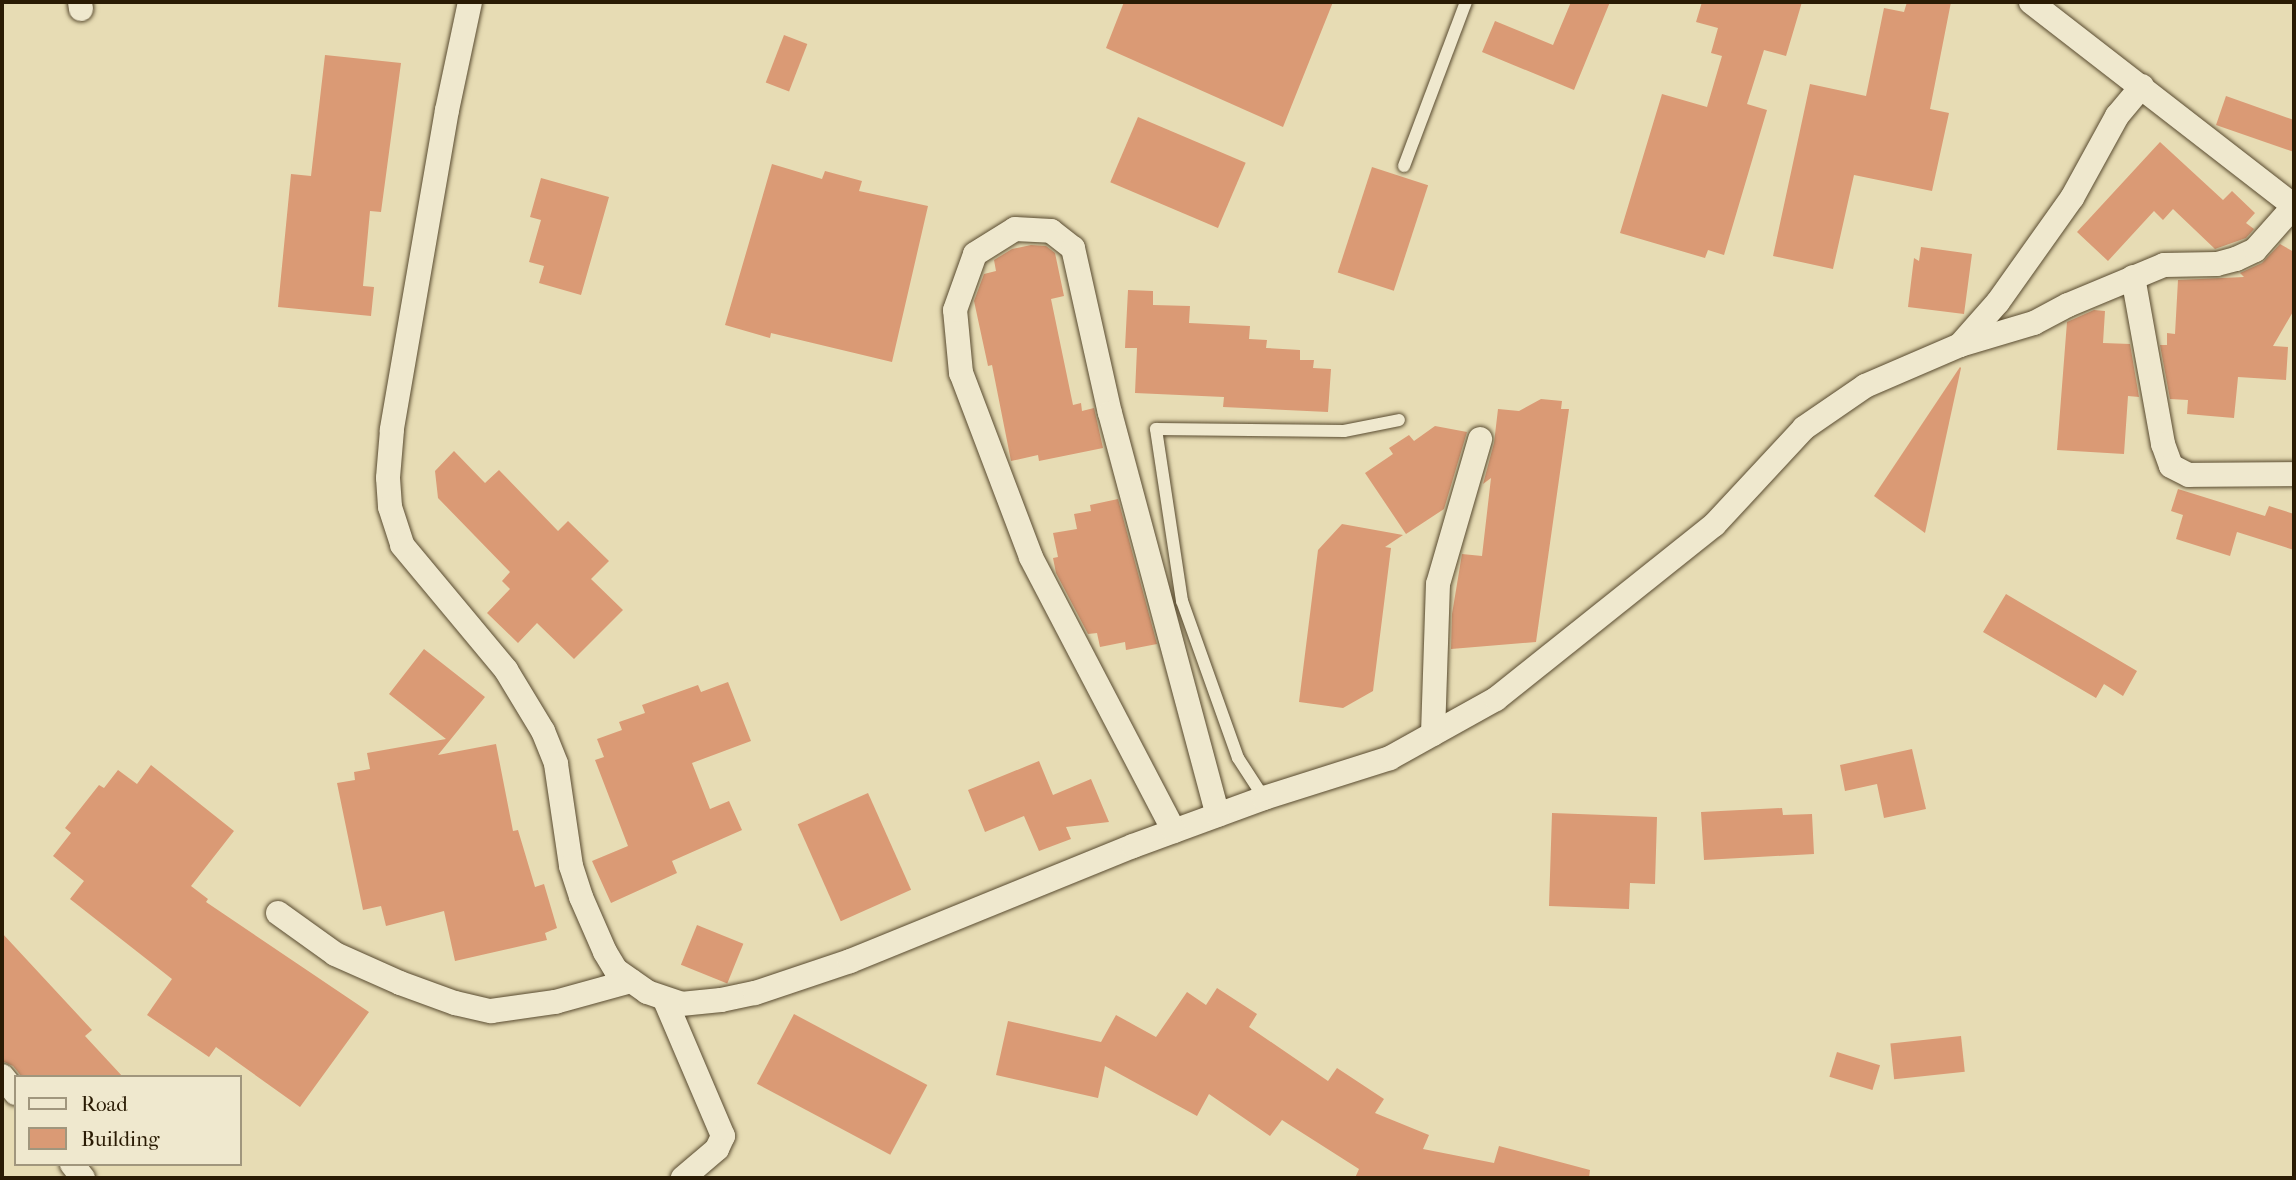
<!DOCTYPE html>
<html>
<head>
<meta charset="utf-8">
<style>
	body { margin:0 }
	#map { position:relative; width:2296px; height:1180px; overflow:hidden; background:#e7dcb4; font-family:"IM FELL French Canon",serif }
	div>[style] { position:absolute }
	.building>* { inset:0; background:#da9a75; transform-origin:0 0 }
	.roads { filter:drop-shadow(0 0 2px #594b30) drop-shadow(0 0 2px #594b30) }
	.service>* { height:12px; margin:-6px; padding:0 6px; transform-origin:6px; border-radius:6px; background:#efe8ce }
	.minor>* { height:24px; margin:-12px; padding:0 12px; transform-origin:12px; border-radius:12px; background:#efe8ce }
	span { translate:-50% -50%; white-space:nowrap; text-align:center; line-height:1.15; -webkit-text-stroke:5px #efe8ce; paint-order:stroke }
	.frame { position:absolute; inset:0; border:4px solid #2a1b04; pointer-events:none }
	.legend { position:absolute; left:14px; top:1075px; width:228px; height:91px; box-sizing:border-box; background:#efe8ce; border:2px solid #a0967d; margin:0; padding:9px 12px; list-style:none; font-size:21px; color:#2a1b04 }
	.legend li { display:flex; align-items:center; gap:14px; height:35px }
	.legend b { width:35px; border:2px solid #a0967d }
</style>
</head>
<body>
<div id="map">
	<div class="building">
		<i style="clip-path:polygon(1124px 2px,1333px 2px,1283px 127px,1106px 48px)"></i>
		<i style="clip-path:polygon(1571px 2px,1610px 2px,1574px 90px,1482px 52px,1495px 21px,1553px 45px)"></i>
		<i style="clip-path:polygon(1702px 2px,1802px 2px,1786px 56px,1764px 50px,1747px 104px,1767px 110px,1724px 255px,1708px 250px,1705px 258px,1620px 233px,1662px 94px,1707px 107px,1722px 56px,1711px 53px,1718px 28px,1696px 22px)"></i>
		<i style="clip-path:polygon(1907px 2px,1951px 2px,1930px 109px,1949px 113px,1932px 191px,1854px 175px,1833px 269px,1773px 256px,1810px 84px,1866px 96px,1884px 8px,1904px 12px)"></i>
		<i style="left:784px;top:35px;width:25px;height:51px;rotate:21deg"></i>
		<i style="clip-path:polygon(325px 55px,401px 63px,381px 212px,370px 211px,363px 286px,374px 287px,371px 316px,278px 307px,291px 174px,311px 176px)"></i>
		<i style="clip-path:polygon(2226px 96px,2294px 120px,2294px 152px,2216px 125px)"></i>
		<i style="left:1138px;top:117px;width:117px;height:71px;rotate:23deg"></i>
		<i style="clip-path:polygon(2160px 142px,2223px 200px,2232px 191px,2255px 213px,2246px 223px,2254px 229px,2246px 238px,2215px 249px,2173px 209px,2163px 220px,2154px 211px,2108px 261px,2077px 232px)"></i>
		<i style="clip-path:polygon(772px 164px,822px 179px,825px 171px,862px 181px,859px 191px,928px 206px,892px 362px,771px 333px,770px 338px,725px 325px)"></i>
		<i style="left:1372px;top:167px;width:59px;height:111px;rotate:18deg"></i>
		<i style="clip-path:polygon(541px 178px,609px 197px,581px 295px,539px 283px,544px 266px,529px 262px,541px 220px,530px 217px)"></i>
		<i style="clip-path:polygon(2280px 244px,2294px 252px,2294px 310px,2273px 346px,2288px 347px,2286px 380px,2238px 377px,2234px 418px,2187px 414px,2188px 400px,2170px 399px,2160px 345px,2167px 345px,2167px 333px,2175px 334px,2178px 280px,2244px 277px,2240px 273px,2262px 263px)"></i>
		<i style="clip-path:polygon(1031px 245px,1046px 246px,1055px 253px,1064px 296px,1051px 299px,1073px 405px,1081px 403px,1082px 411px,1094px 408px,1103px 448px,1039px 461px,1038px 455px,1011px 461px,992px 365px,988px 366px,974px 301px,984px 274px,996px 271px,994px 260px,1012px 249px)"></i>
		<i style="clip-path:polygon(1921px 247px,1972px 254px,1964px 314px,1908px 307px,1914px 258px,1919px 261px)"></i>
		<i style="clip-path:polygon(1128px 290px,1153px 291px,1153px 305px,1190px 306px,1189px 323px,1250px 326px,1249px 339px,1267px 340px,1266px 348px,1300px 350px,1300px 360px,1314px 360px,1313px 368px,1331px 369px,1328px 412px,1223px 407px,1224px 397px,1135px 393px,1137px 348px,1125px 348px)"></i>
		<i style="clip-path:polygon(2094px 310px,2105px 311px,2103px 343px,2130px 344px,2139px 397px,2128px 396px,2124px 454px,2057px 450px,2067px 322px)"></i>
		<i style="clip-path:polygon(1960px 367px,1961px 368px,1925px 533px,1874px 496px)"></i>
		<i style="clip-path:polygon(1541px 399px,1562px 401px,1561px 409px,1569px 409px,1536px 642px,1451px 649px,1452px 614px,1462px 554px,1482px 556px,1491px 478px,1483px 484px,1494px 443px,1498px 409px,1519px 411px)"></i>
		<i style="clip-path:polygon(1435px 426px,1467px 432px,1444px 509px,1406px 534px,1365px 473px,1393px 454px,1389px 448px,1409px 435px,1414px 441px)"></i>
		<i style="clip-path:polygon(454px 451px,485px 483px,499px 470px,558px 531px,568px 521px,609px 561px,591px 579px,623px 610px,574px 659px,537px 623px,518px 643px,487px 613px,510px 589px,502px 581px,510px 572px,438px 498px,435px 471px)"></i>
		<i style="clip-path:polygon(2178px 489px,2265px 516px,2269px 506px,2294px 514px,2294px 550px,2237px 532px,2230px 556px,2176px 539px,2183px 515px,2171px 511px)"></i>
		<i style="clip-path:polygon(1118px 499px,1157px 644px,1126px 650px,1125px 642px,1100px 647px,1097px 633px,1088px 634px,1056px 573px,1053px 558px,1058px 557px,1053px 533px,1077px 529px,1074px 514px,1091px 511px,1090px 505px)"></i>
		<i style="clip-path:polygon(1342px 524px,1403px 535px,1385px 547px,1391px 548px,1373px 691px,1343px 708px,1299px 702px,1318px 550px)"></i>
		<i style="clip-path:polygon(2006px 594px,2137px 671px,2123px 696px,2104px 684px,2096px 698px,1983px 632px)"></i>
		<i style="clip-path:polygon(424px 649px,485px 697px,438px 755px,496px 744px,513px 831px,518px 830px,535px 887px,544px 884px,557px 928px,545px 933px,547px 940px,455px 961px,444px 911px,386px 926px,381px 906px,363px 910px,337px 783px,355px 780px,354px 772px,370px 769px,367px 753px,446px 739px,389px 694px)"></i>
		<i style="clip-path:polygon(728px 682px,751px 741px,692px 763px,710px 809px,729px 801px,742px 830px,672px 861px,677px 873px,611px 903px,592px 861px,628px 846px,595px 760px,604px 757px,597px 739px,622px 730px,619px 722px,645px 713px,642px 705px,698px 685px,701px 692px)"></i>
		<i style="clip-path:polygon(1912px 749px,1926px 809px,1884px 818px,1877px 784px,1845px 791px,1840px 765px)"></i>
		<i style="clip-path:polygon(1039px 761px,1053px 795px,1091px 779px,1109px 822px,1066px 827px,1071px 839px,1039px 851px,1024px 816px,985px 832px,968px 790px)"></i>
		<i style="clip-path:polygon(151px 765px,234px 831px,191px 886px,208px 899px,206px 902px,369px 1012px,300px 1107px,216px 1047px,209px 1057px,147px 1015px,172px 979px,70px 899px,84px 881px,53px 856px,71px 833px,65px 828px,99px 785px,104px 788px,118px 770px,137px 784px)"></i>
		<i style="left:868px;top:793px;width:106px;height:77px;rotate:66deg"></i>
		<i style="clip-path:polygon(1782px 808px,1783px 815px,1812px 814px,1814px 854px,1704px 860px,1701px 812px)"></i>
		<i style="clip-path:polygon(1552px 813px,1657px 817px,1655px 884px,1630px 883px,1629px 909px,1549px 906px)"></i>
		<i style="left:697px;top:925px;width:50px;height:43px;rotate:22deg"></i>
		<i style="clip-path:polygon(2px 933px,92px 1030px,85px 1036px,123px 1077px,22px 1077px,13px 1066px,2px 1061px)"></i>
		<i style="clip-path:polygon(1217px 988px,1257px 1014px,1249px 1027px,1328px 1081px,1337px 1068px,1384px 1099px,1375px 1113px,1429px 1135px,1423px 1149px,1494px 1163px,1499px 1146px,1590px 1170px,1589px 1178px,1355px 1178px,1359px 1169px,1282px 1120px,1270px 1136px,1209px 1094px,1197px 1116px,1105px 1066px,1098px 1098px,996px 1075px,1008px 1021px,1101px 1042px,1116px 1015px,1156px 1037px,1187px 992px,1206px 1005px)"></i>
		<i style="left:794px;top:1014px;width:151px;height:79px;rotate:28deg"></i>
		<i style="left:1961px;top:1036px;width:36px;height:71px;rotate:84deg"></i>
		<i style="left:1837px;top:1052px;width:45px;height:26px;rotate:17deg"></i>
	</div>
	<div class="roads">
		<div class="service">
			<i style="left:1404px;top:166px;width:175px;rotate:-69.3deg"></i>
			<i style="left:1264px;top:798px;width:48px;rotate:-123deg"></i>
			<i style="left:1238px;top:758px;width:167px;rotate:-109.6deg"></i>
			<i style="left:1182px;top:601px;width:174px;rotate:-98.6deg"></i>
			<i style="left:1156px;top:429px;width:188px;rotate:0.6deg"></i>
			<i style="left:1344px;top:431px;width:56px;rotate:-11.3deg"></i>
		</div>
		<div class="minor">
			<i style="left:80px;top:2px;width:7px;rotate:82deg"></i>
			<i style="left:470px;top:2px;width:110px;rotate:102deg"></i>
			<i style="left:447px;top:110px;width:325px;rotate:99.8deg"></i>
			<i style="left:392px;top:430px;width:48px;rotate:94.8deg"></i>
			<i style="left:388px;top:478px;width:29px;rotate:86deg"></i>
			<i style="left:390px;top:507px;width:40px;rotate:72deg"></i>
			<i style="left:402px;top:545px;width:163px;rotate:50.2deg"></i>
			<i style="left:506px;top:670px;width:71px;rotate:58.8deg"></i>
			<i style="left:543px;top:731px;width:35px;rotate:68deg"></i>
			<i style="left:556px;top:764px;width:103px;rotate:81.6deg"></i>
			<i style="left:571px;top:866px;width:33px;rotate:72deg"></i>
			<i style="left:581px;top:897px;width:60px;rotate:66.4deg"></i>
			<i style="left:605px;top:952px;width:21px;rotate:59deg"></i>
			<i style="left:616px;top:970px;width:38px;rotate:35deg"></i>
			<i style="left:647px;top:992px;width:36px;rotate:19deg"></i>
			<i style="left:681px;top:1004px;width:40px;rotate:-5.7deg"></i>
			<i style="left:721px;top:1000px;width:35px;rotate:-12deg"></i>
			<i style="left:755px;top:993px;width:100px;rotate:-18.6deg"></i>
			<i style="left:850px;top:961px;width:305px;rotate:-22.1deg"></i>
			<i style="left:1133px;top:846px;width:140px;rotate:-20.1deg"></i>
			<i style="left:1264px;top:798px;width:132px;rotate:-17.6deg"></i>
			<i style="left:1390px;top:758px;width:121px;rotate:-29.1deg"></i>
			<i style="left:1496px;top:699px;width:279px;rotate:-38.6deg"></i>
			<i style="left:1714px;top:525px;width:132px;rotate:-47.1deg"></i>
			<i style="left:1804px;top:428px;width:74px;rotate:-34.5deg"></i>
			<i style="left:1865px;top:386px;width:103px;rotate:-23.3deg"></i>
			<i style="left:1960px;top:345px;width:57px;rotate:-48.5deg"></i>
			<i style="left:1998px;top:302px;width:128px;rotate:-54.6deg"></i>
			<i style="left:2072px;top:198px;width:94px;rotate:-61.2deg"></i>
			<i style="left:2117px;top:116px;width:39px;rotate:-50deg"></i>
			<i style="left:2133px;top:277px;width:170px;rotate:79.8deg"></i>
			<i style="left:2163px;top:444px;width:23px;rotate:70deg"></i>
			<i style="left:2171px;top:466px;width:20px;rotate:27deg"></i>
			<i style="left:2189px;top:475px;width:105px;rotate:-0.5deg"></i>
			<i style="left:1960px;top:345px;width:77px;rotate:-16.6deg"></i>
			<i style="left:2034px;top:323px;width:38px;rotate:-28deg"></i>
			<i style="left:2068px;top:305px;width:104px;rotate:-22.6deg"></i>
			<i style="left:2164px;top:265px;width:53px;rotate:-1.1deg"></i>
			<i style="left:2217px;top:264px;width:20px;rotate:-15deg"></i>
			<i style="left:2236px;top:259px;width:21px;rotate:-25deg"></i>
			<i style="left:2255px;top:250px;width:59px;rotate:-48.4deg"></i>
			<i style="left:2294px;top:206px;width:333px;rotate:-142.2deg"></i>
			<i style="left:1433px;top:734px;width:150px;rotate:-88.1deg"></i>
			<i style="left:1438px;top:584px;width:151px;rotate:-73.8deg"></i>
			<i style="left:1174px;top:831px;width:309px;rotate:-117.6deg"></i>
			<i style="left:1031px;top:557px;width:197px;rotate:-110.8deg"></i>
			<i style="left:961px;top:373px;width:63px;rotate:-95.4deg"></i>
			<i style="left:955px;top:310px;width:59px;rotate:-70.3deg"></i>
			<i style="left:975px;top:254px;width:47px;rotate:-32deg"></i>
			<i style="left:1015px;top:229px;width:36px;rotate:3deg"></i>
			<i style="left:1051px;top:231px;width:28px;rotate:38deg"></i>
			<i style="left:1073px;top:248px;width:169px;rotate:77.4deg"></i>
			<i style="left:1110px;top:413px;width:416px;rotate:75deg"></i>
			<i style="left:278px;top:913px;width:70px;rotate:35.7deg"></i>
			<i style="left:335px;top:954px;width:71px;rotate:24deg"></i>
			<i style="left:400px;top:983px;width:59px;rotate:20deg"></i>
			<i style="left:455px;top:1003px;width:37px;rotate:13deg"></i>
			<i style="left:491px;top:1011px;width:65px;rotate:-8deg"></i>
			<i style="left:555px;top:1002px;width:79px;rotate:-15.4deg"></i>
			<i style="left:665px;top:1000px;width:148px;rotate:66.9deg"></i>
			<i style="left:723px;top:1136px;width:14px;rotate:115deg"></i>
			<i style="left:717px;top:1149px;width:45px;rotate:139.5deg"></i>
			<i style="left:2px;top:1076px;width:22px;rotate:51deg"></i>
			<i style="left:72px;top:1164px;width:18px;rotate:52deg"></i>
		</div>
	</div>
	<div class="frame"></div>
	<ul class="legend">
	<li><b style="height:9px;background:#efe8ce"></b>Road</li>
	<li><b style="height:19px;background:#da9a75"></b>Building</li>
	</ul>
</div>
</body>
</html>
